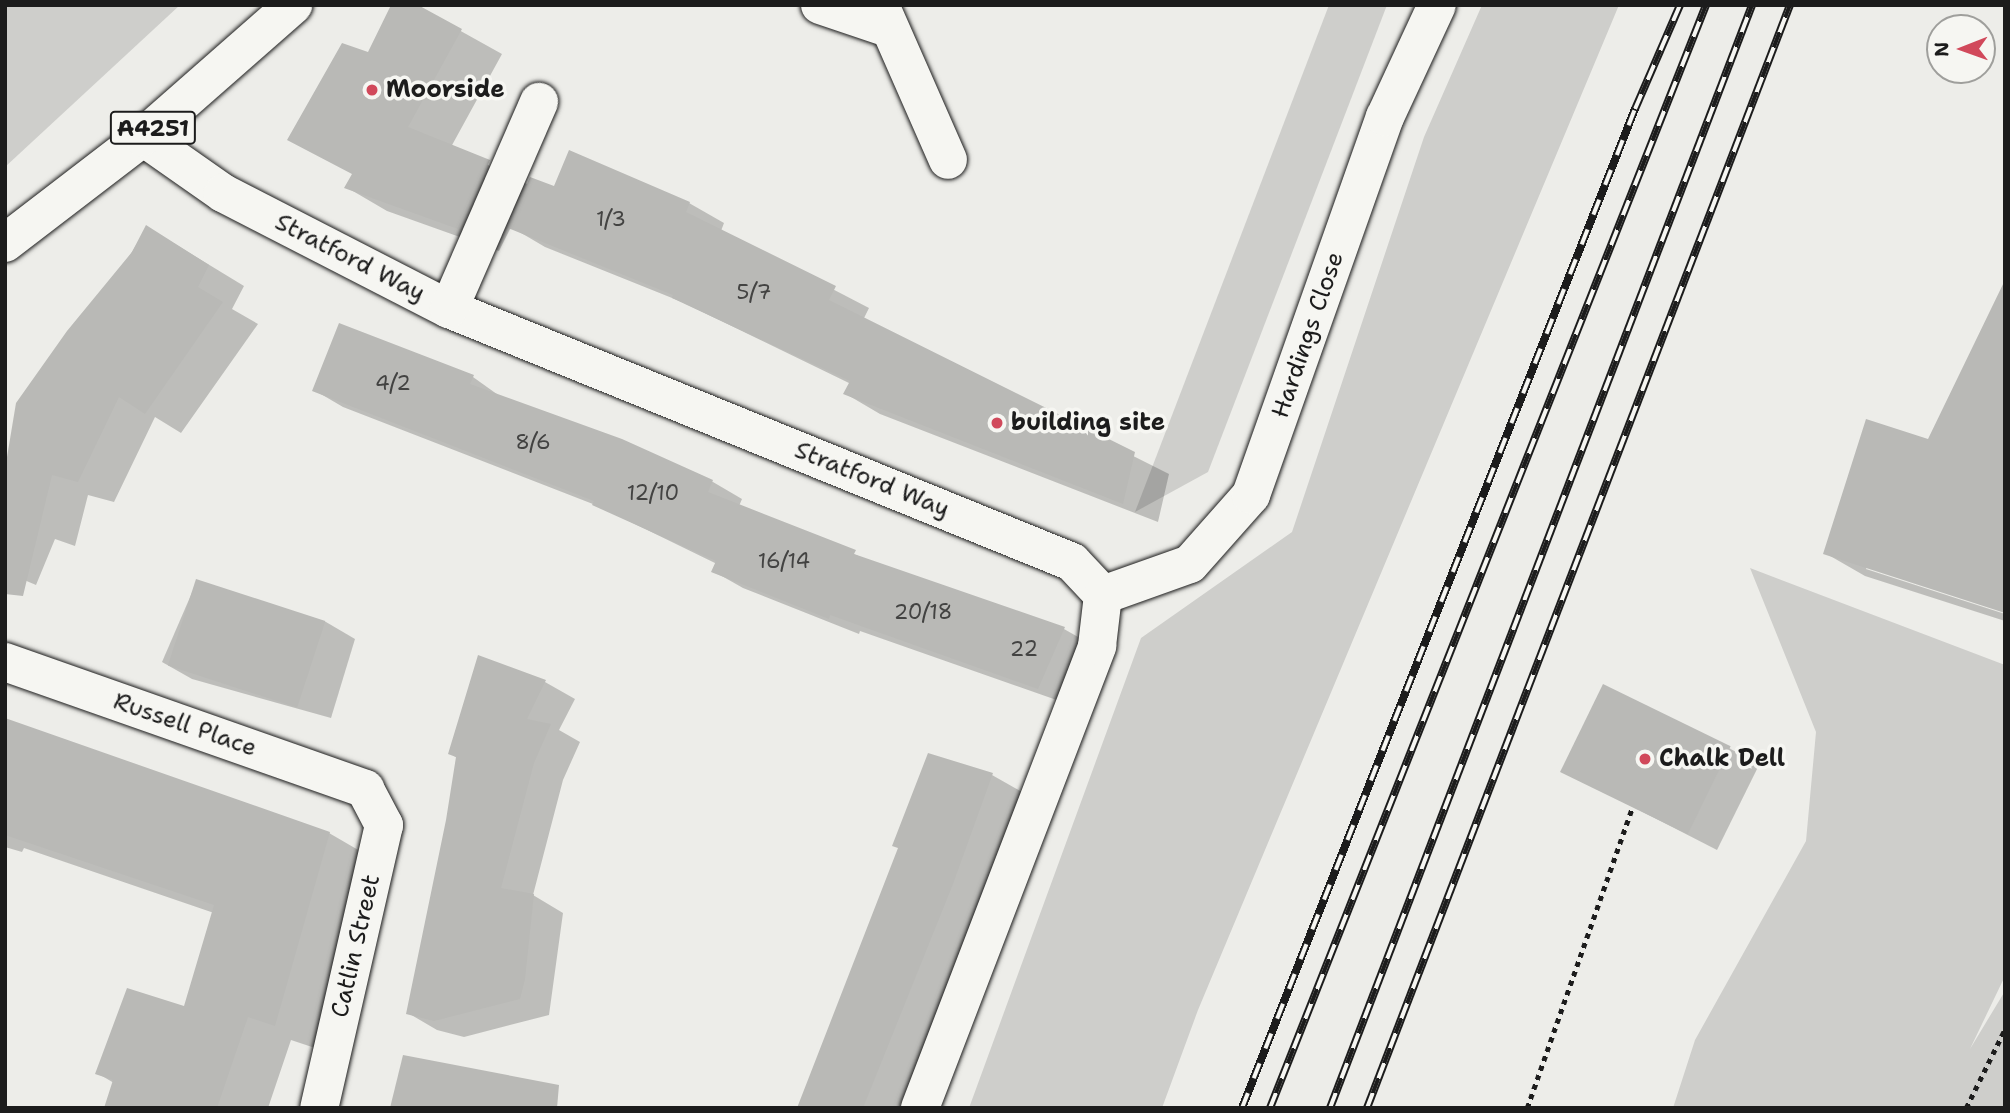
<!DOCTYPE html>
<html>
<head>
<meta charset="utf-8">
<style>
	body { margin:0 }
	#map { position:relative; width:2010px; height:1113px; overflow:hidden; background:#edede9; font-family:"Shantell Sans",sans-serif }
	div>[style] { position:absolute }
	.green>* { inset:0; background:#cececb }
	.shadow>* { inset:0; background:#0003 }
	.building>* { inset:0; background:#b9b9b6; transform-origin:0 0 }
	.path>* { height:4.5px; margin-top:-2.25px; transform-origin:0; background:repeating-linear-gradient(90deg,#1c1c1c 0 5px,transparent 0 10px) }
	.roads { filter:drop-shadow(0 0 2px #1c1c1c) drop-shadow(0 0 2px #1c1c1c) }
	.minor>* { height:38px; margin:-19px; padding:0 19px; transform-origin:19px; border-radius:19px; background:#f6f6f2 }
	.major>* { height:38px; margin:-19px; padding:0 19px; transform-origin:19px; border-radius:19px; background:#f6f6f2 }
	.rail>* { height:8px; margin-top:-4px; transform-origin:0; background:repeating-linear-gradient(90deg,#f6f6f2 0 16px,#1c1c1c 0 32px); box-sizing:border-box; border-block:2px solid #1c1c1c }
	.dots>* { width:19px; height:19px; translate:-50% -50%; box-sizing:border-box; border:4px solid #f6f6f2; border-radius:50% }
	span { translate:-50% -50%; white-space:nowrap; text-align:center; line-height:1.15; -webkit-text-stroke:7px #f6f6f2; paint-order:stroke }
	.number-label { font-size:21px; color:#434342 }
	.number-label span { -webkit-text-stroke-width:0 }
	.shield-label span { padding:2px 5px; background:#f6f6f2; border:2px solid; border-radius:5px; -webkit-text-stroke-width:0 }
	.shield-label { font-size:23px; color:#1c1c1c; font-weight:700 }
	.poi-label { font-size:24px; color:#1c1c1c; font-weight:700 }
	.left { translate:0 -50%; text-align:left }
	.street-label { font-size:24px; color:#1c1c1c }
	.frame { position:absolute; inset:0; border:7px solid #1c1c1c; pointer-events:none }
	.north { position:absolute; left:1926px; top:14px; width:70px; height:70px; box-sizing:border-box; background:#f6f6f2; border:2px solid #9f9f9c; border-radius:50%; rotate:269deg; font-size:19px; font-weight:700; line-height:28px; text-align:center; color:#1c1c1c }
	.north::after { content:''; display:block; margin:auto; width:24px; height:32px; background:#d1495b; clip-path:polygon(50% 0,100% 100%,50% 72%,0 100%) }
</style>
</head>
<body>
<div id="map">
	<div class="green">
		<i style="clip-path:polygon(5px 5px,180px 5px,5px 167px)"></i>
		<i style="clip-path:polygon(1329px 5px,1387px 5px,1208px 472px,1135px 512px)"></i>
		<i style="clip-path:polygon(1482px 5px,1619px 5px,1198px 1010px,1162px 1108px,969px 1108px,1141px 638px,1292px 532px,1424px 137px)"></i>
		<i style="clip-path:polygon(1750px 568px,2005px 665px,2005px 976px,1970px 1049px,2005px 991px,2005px 1108px,1673px 1108px,1695px 1040px,1806px 841px,1816px 732px)"></i>
	</div>
	<div class="shadow">
		<i style="clip-path:polygon(414px 5px,502px 54px,451px 147px,529px 185px,689px 203px,724px 223px,721px 231px,869px 308px,863px 320px,1169px 474px,1158px 522px,880px 414px,846px 394px,851px 384px,682px 302px,545px 247px,511px 227px,499px 251px,387px 211px,346px 187px,354px 175px,369px 55px)"></i>
		<i style="clip-path:polygon(147px 227px,244px 286px,232px 309px,258px 324px,181px 433px,155px 417px,114px 502px,88px 495px,75px 546px,55px 539px,36px 585px,10px 574px,5px 591px,5px 462px)"></i>
		<i style="clip-path:polygon(473px 377px,501px 397px,621px 440px,713px 482px,742px 499px,739px 506px,875px 563px,1064px 629px,1094px 646px,1068px 704px,860px 631px,859px 634px,743px 588px,713px 571px,717px 564px,598px 506px,343px 407px,314px 390px)"></i>
		<i style="clip-path:polygon(1929px 441px,1866px 569px,2005px 614px,2005px 621px,1865px 576px,1825px 553px)"></i>
		<i style="clip-path:polygon(197px 581px,326px 622px,355px 639px,331px 718px,192px 679px,162px 662px)"></i>
		<i style="clip-path:polygon(479px 657px,545px 682px,575px 699px,559px 730px,580px 742px,563px 780px,533px 895px,563px 913px,549px 1015px,464px 1037px,437px 1030px,408px 1013px,448px 820px,457px 758px,450px 753px)"></i>
		<i style="clip-path:polygon(5px 720px,329px 833px,372px 858px,318px 1049px,291px 1040px,268px 1108px,106px 1108px,114px 1083px,97px 1073px,185px 1008px,214px 913px,24px 848px,22px 852px,5px 847px)"></i>
		<i style="clip-path:polygon(1729px 748px,1759px 765px,1717px 850px,1563px 771px)"></i>
		<i style="clip-path:polygon(929px 755px,992px 775px,1022px 792px,983px 901px,899px 1108px,799px 1108px,900px 849px)"></i>
	</div>
	<div class="building">
		<i style="clip-path:polygon(391px 5px,418px 5px,462px 29px,408px 127px,490px 160px,458px 229px,344px 188px,352px 174px,287px 140px,342px 43px,368px 52px)"></i>
		<i style="clip-path:polygon(569px 150px,690px 202px,686px 212px,836px 286px,829px 300px,1135px 452px,1123px 504px,843px 394px,850px 381px,672px 298px,673px 295px,508px 228px,530px 177px,554px 186px)"></i>
		<i style="clip-path:polygon(146px 225px,209px 265px,198px 287px,223px 302px,145px 414px,119px 397px,78px 482px,52px 475px,23px 596px,5px 594px,5px 469px,16px 403px,67px 331px,132px 252px)"></i>
		<i style="clip-path:polygon(2005px 280px,2005px 613px,1823px 554px,1866px 419px,1928px 439px)"></i>
		<i style="clip-path:polygon(339px 323px,474px 375px,470px 384px,622px 439px,713px 480px,708px 492px,856px 550px,854px 554px,1065px 627px,1038px 689px,830px 615px,829px 619px,711px 572px,716px 561px,592px 505px,594px 501px,312px 391px)"></i>
		<i style="left:196px;top:579px;width:136px;height:91px;rotate:18deg"></i>
		<i style="clip-path:polygon(478px 655px,546px 680px,527px 719px,551px 724px,534px 763px,501px 888px,534px 894px,525px 979px,520px 999px,434px 1021px,406px 1014px,446px 820px,456px 757px,448px 754px)"></i>
		<i style="left:1603px;top:684px;width:142px;height:98px;rotate:26deg"></i>
		<i style="clip-path:polygon(5px 718px,330px 832px,275px 1026px,248px 1017px,217px 1108px,104px 1108px,113px 1080px,95px 1074px,127px 988px,184px 1006px,214px 905px,5px 835px)"></i>
		<i style="clip-path:polygon(928px 753px,993px 773px,953px 884px,863px 1108px,797px 1108px,898px 848px,892px 846px)"></i>
		<i style="clip-path:polygon(403px 1055px,559px 1085px,557px 1108px,390px 1108px)"></i>
	</div>
	<div class="path">
		<i style="left:1527px;top:1108px;width:317px;rotate:-70.7deg"></i>
		<i style="left:1966px;top:1108px;width:88px;rotate:-63.7deg"></i>
	</div>
	<div class="roads">
		<div class="minor">
			<i style="left:820px;top:5px;width:72px;rotate:18.7deg"></i>
			<i style="left:880px;top:5px;width:169px;rotate:66.3deg"></i>
			<i style="left:143px;top:137px;width:98px;rotate:35deg"></i>
			<i style="left:223px;top:193px;width:254px;rotate:27.2deg"></i>
			<i style="left:449px;top:309px;width:672px;rotate:22.1deg"></i>
			<i style="left:1072px;top:562px;width:45px;rotate:46.8deg"></i>
			<i style="left:449px;top:309px;width:226px;rotate:-66.5deg"></i>
			<i style="left:1103px;top:595px;width:92px;rotate:-19.6deg"></i>
			<i style="left:1190px;top:564px;width:92px;rotate:-48.5deg"></i>
			<i style="left:1251px;top:495px;width:401px;rotate:-70.5deg"></i>
			<i style="left:1385px;top:117px;width:123px;rotate:-65.1deg"></i>
			<i style="left:5px;top:662px;width:382px;rotate:19.4deg"></i>
			<i style="left:365px;top:789px;width:41px;rotate:62.2deg"></i>
			<i style="left:384px;top:825px;width:290px;rotate:102.9deg"></i>
			<i style="left:920px;top:1108px;width:495px;rotate:-69deg"></i>
			<i style="left:1097px;top:646px;width:51px;rotate:-83.3deg"></i>
		</div>
		<div class="major">
			<i style="left:5px;top:243px;width:174px;rotate:-37.5deg"></i>
			<i style="left:143px;top:137px;width:200px;rotate:-41.3deg"></i>
		</div>
	</div>
	<div class="rail">
		<i style="left:1242px;top:1108px;width:1074px;rotate:-68.53deg"></i>
		<i style="left:1635px;top:109px;width:113px;rotate:-66.6deg"></i>
		<i style="left:1270px;top:1108px;width:1186px;rotate:-68.43deg"></i>
		<i style="left:1330px;top:1108px;width:1181px;rotate:-69.06deg"></i>
		<i style="left:1367px;top:1108px;width:1181px;rotate:-69.02deg"></i>
	</div>
	<div class="dots">
		<i style="left:372px;top:90px;background:#d1495b"></i>
		<i style="left:997px;top:423px;background:#d1495b"></i>
		<i style="left:1645px;top:759px;background:#d1495b"></i>
	</div>
	<div class="number-label">
		<span style="left:611px;top:219px">1/3</span>
		<span style="left:754px;top:292px">5/7</span>
		<span style="left:393px;top:383px">4/2</span>
		<span style="left:533px;top:442px">8/6</span>
		<span style="left:653px;top:493px">12/10</span>
		<span style="left:784px;top:561px">16/14</span>
		<span style="left:923px;top:612px">20/18</span>
		<span style="left:1024px;top:649px">22</span>
	</div>
	<div class="shield-label">
		<span style="left:153px;top:128px">A4251</span>
	</div>
	<div class="poi-label">
		<span class="left" style="left:386px;top:90px">Moorside</span>
		<span class="left" style="left:1011px;top:423px">building site</span>
		<span class="left" style="left:1659px;top:759px">Chalk Dell</span>
	</div>
	<div class="street-label">
		<span style="left:350px;top:258px;rotate:27deg">Stratford Way</span>
		<span style="left:1308px;top:335px;rotate:-71deg">Hardings Close</span>
		<span style="left:872px;top:480px;rotate:22deg">Stratford Way</span>
		<span style="left:185px;top:725px;rotate:19deg">Russell Place</span>
		<span style="left:356px;top:946px;rotate:-77deg">Catlin Street</span>
	</div>
	<div class="frame"></div>
	<div class="north">N</div>
</div>
</body>
</html>
